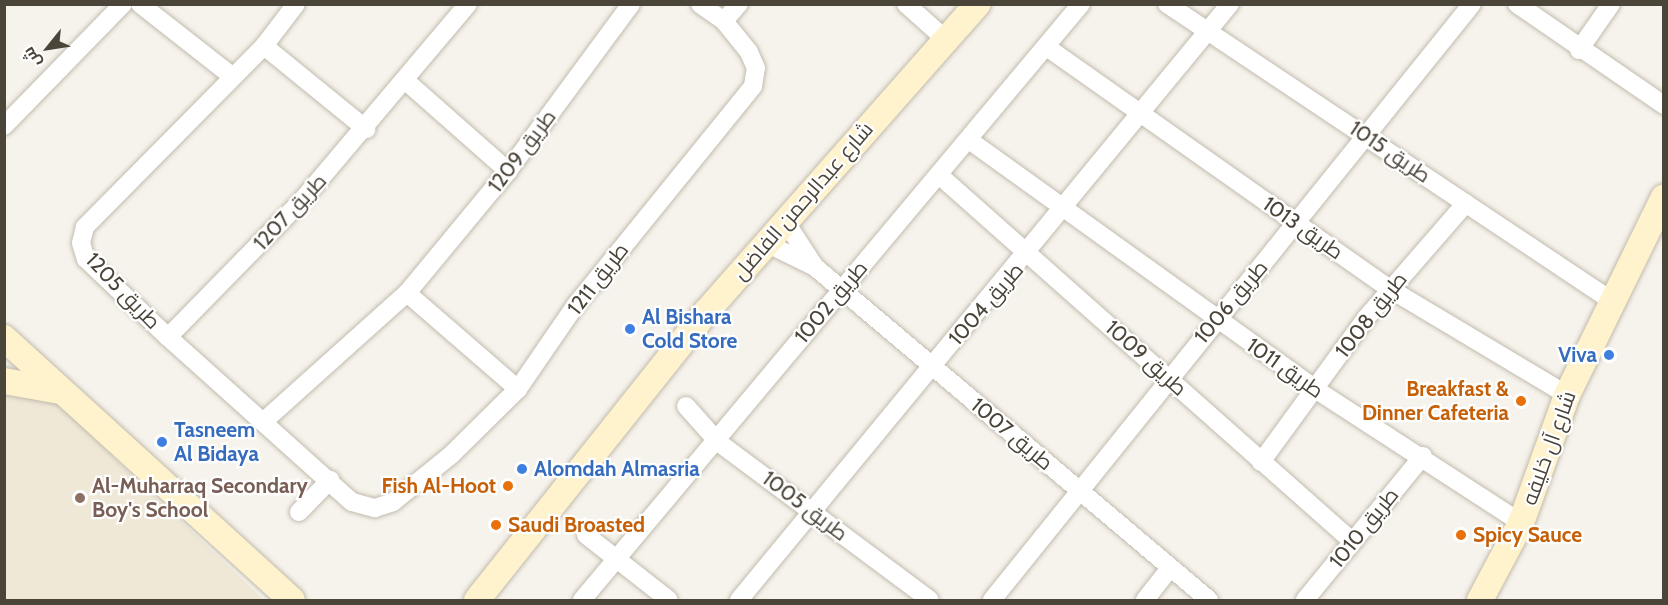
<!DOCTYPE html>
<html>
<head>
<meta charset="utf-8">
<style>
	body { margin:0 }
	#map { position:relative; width:1668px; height:605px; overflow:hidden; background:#f6f3ec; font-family:Cabin,Cairo,sans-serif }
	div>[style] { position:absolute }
	.education>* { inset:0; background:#efe8d6 }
	.roads { filter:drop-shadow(0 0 2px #c2bbae) drop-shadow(0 0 2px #c2bbae) }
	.street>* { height:18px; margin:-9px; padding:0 9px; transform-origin:9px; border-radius:9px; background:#fff }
	.secondary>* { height:26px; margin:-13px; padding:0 13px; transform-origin:13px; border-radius:13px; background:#fff3cd }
	.dots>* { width:16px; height:16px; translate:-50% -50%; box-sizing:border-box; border:3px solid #fff; border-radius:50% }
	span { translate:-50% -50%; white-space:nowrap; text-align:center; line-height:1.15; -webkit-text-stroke:4.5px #fff; paint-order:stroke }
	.street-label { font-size:21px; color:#4b4439 }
	.shop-label { font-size:21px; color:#366cbe; font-weight:700 }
	.left { translate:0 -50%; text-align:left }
	.right { translate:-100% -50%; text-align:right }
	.food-label { font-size:21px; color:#c56008; font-weight:700 }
	.education-label { font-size:21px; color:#785e54; font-weight:700 }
	.frame { position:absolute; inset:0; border:6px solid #4b4439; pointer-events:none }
	.north { position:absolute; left:18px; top:18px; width:60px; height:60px; -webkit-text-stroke:4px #fff; paint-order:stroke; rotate:240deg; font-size:16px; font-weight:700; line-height:24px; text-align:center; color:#4b4439 }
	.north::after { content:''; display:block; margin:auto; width:21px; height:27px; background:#4b4439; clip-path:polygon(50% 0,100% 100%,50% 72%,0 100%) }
</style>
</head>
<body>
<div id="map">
	<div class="education">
		<i style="clip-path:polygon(5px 395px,48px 395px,264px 600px,5px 600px)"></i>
	</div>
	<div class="roads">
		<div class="street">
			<i style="left:140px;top:4px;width:118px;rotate:38.1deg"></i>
			<i style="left:296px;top:4px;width:53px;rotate:127.3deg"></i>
			<i style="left:264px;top:46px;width:255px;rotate:134.7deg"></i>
			<i style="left:85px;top:227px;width:16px;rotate:104deg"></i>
			<i style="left:81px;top:243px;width:17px;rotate:73deg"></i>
			<i style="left:86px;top:259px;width:113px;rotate:43.6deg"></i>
			<i style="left:168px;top:337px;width:247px;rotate:41.9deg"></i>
			<i style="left:352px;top:502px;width:24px;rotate:15deg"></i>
			<i style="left:375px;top:508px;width:19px;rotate:-18deg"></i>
			<i style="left:393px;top:502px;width:75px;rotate:-39deg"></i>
			<i style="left:451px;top:455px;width:94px;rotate:-44.6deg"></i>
			<i style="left:518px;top:389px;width:101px;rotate:-55.5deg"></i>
			<i style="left:575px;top:306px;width:283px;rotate:-51deg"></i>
			<i style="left:753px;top:86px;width:18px;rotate:-81deg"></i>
			<i style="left:756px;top:68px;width:17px;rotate:-114deg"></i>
			<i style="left:749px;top:52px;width:40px;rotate:-129deg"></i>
			<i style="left:724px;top:21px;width:29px;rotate:-145deg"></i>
			<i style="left:906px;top:4px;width:51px;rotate:41.8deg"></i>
			<i style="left:1167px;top:4px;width:535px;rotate:33.72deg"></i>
			<i style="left:1517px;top:4px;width:178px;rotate:34.5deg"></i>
			<i style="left:724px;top:21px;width:23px;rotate:-49deg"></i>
			<i style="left:264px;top:46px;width:132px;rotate:39.1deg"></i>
			<i style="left:1048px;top:48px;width:418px;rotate:35.2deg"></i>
			<i style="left:1390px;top:289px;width:206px;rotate:30.9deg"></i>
			<i style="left:1579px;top:50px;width:56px;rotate:-55.2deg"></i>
			<i style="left:407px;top:82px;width:135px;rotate:41.4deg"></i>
			<i style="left:4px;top:126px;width:170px;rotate:-45.7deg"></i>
			<i style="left:969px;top:140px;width:426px;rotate:35.7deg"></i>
			<i style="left:1315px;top:389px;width:246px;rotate:33deg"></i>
			<i style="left:939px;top:175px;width:553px;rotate:41.56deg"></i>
			<i style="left:785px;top:221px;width:55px;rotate:56.9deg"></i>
			<i style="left:766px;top:243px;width:55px;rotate:26.1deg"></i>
			<i style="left:815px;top:267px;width:516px;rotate:40.2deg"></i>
			<i style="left:407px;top:293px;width:147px;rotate:40.9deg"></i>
			<i style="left:168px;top:337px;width:194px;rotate:-45.6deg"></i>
			<i style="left:304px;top:198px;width:254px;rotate:-49.8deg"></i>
			<i style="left:686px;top:406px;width:48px;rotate:48.4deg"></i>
			<i style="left:718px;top:442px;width:264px;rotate:36.7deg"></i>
			<i style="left:263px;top:422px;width:193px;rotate:-41.9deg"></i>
			<i style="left:407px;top:293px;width:158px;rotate:-50.4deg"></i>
			<i style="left:508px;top:171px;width:207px;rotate:-53.6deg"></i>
			<i style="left:1261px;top:462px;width:178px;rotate:-53.9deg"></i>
			<i style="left:1366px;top:318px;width:152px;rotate:-49deg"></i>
			<i style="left:299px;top:512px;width:45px;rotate:-45.9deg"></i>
			<i style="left:586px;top:535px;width:105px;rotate:38.1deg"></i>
			<i style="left:582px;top:600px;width:777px;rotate:-50.06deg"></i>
			<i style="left:739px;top:600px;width:772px;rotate:-50.52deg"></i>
			<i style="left:992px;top:600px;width:765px;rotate:-51.15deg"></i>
			<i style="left:1145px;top:600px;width:41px;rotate:-52deg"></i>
			<i style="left:1305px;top:600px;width:186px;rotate:-50.7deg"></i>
		</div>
		<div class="secondary">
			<i style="left:4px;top:338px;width:389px;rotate:42.3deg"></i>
			<i style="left:4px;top:381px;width:57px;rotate:10.1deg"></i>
			<i style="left:477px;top:600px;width:369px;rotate:-51.5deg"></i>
			<i style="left:707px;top:311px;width:409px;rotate:-48.6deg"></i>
			<i style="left:1480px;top:600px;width:87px;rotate:-62deg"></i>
			<i style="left:1521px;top:523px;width:136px;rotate:-70.2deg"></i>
			<i style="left:1567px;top:395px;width:220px;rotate:-63.9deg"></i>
		</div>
	</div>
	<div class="dots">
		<i style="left:630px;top:329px;background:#3f7fe0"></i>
		<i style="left:1609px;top:355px;background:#3f7fe0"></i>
		<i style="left:1521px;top:401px;background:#e8710a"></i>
		<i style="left:162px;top:442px;background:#3f7fe0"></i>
		<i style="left:522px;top:469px;background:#3f7fe0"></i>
		<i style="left:508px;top:486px;background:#e8710a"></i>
		<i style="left:80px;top:498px;background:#8d6e63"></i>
		<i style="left:496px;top:525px;background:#e8710a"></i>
		<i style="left:1461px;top:535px;background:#e8710a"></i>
	</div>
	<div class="street-label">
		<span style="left:522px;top:151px;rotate:-53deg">طريق 1209</span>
		<span style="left:1390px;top:152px;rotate:34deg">طريق 1015</span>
		<span style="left:803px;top:201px;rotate:-49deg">شارع عبدالرحمن الفاضل</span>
		<span style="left:290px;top:212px;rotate:-47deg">طريق 1207</span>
		<span style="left:1303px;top:228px;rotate:35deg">طريق 1013</span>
		<span style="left:598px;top:279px;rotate:-52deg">طريق 1211</span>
		<span style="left:123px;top:291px;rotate:46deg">طريق 1205</span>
		<span style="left:831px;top:302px;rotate:-50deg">طريق 1002</span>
		<span style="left:1231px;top:302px;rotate:-50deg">طريق 1006</span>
		<span style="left:986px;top:304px;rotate:-49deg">طريق 1004</span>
		<span style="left:1371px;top:315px;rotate:-52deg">طريق 1008</span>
		<span style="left:1146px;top:358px;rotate:42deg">طريق 1009</span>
		<span style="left:1285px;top:368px;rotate:35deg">طريق 1011</span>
		<span style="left:1012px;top:434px;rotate:40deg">طريق 1007</span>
		<span style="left:1549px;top:448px;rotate:-70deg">شارع آل خليفه</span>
		<span style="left:805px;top:506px;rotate:37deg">طريق 1005</span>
		<span style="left:1364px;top:528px;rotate:-51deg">طريق 1010</span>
	</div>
	<div class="shop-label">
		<span class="left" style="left:642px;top:329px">Al Bishara<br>Cold Store</span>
		<span class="right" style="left:1597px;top:355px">Viva</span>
		<span class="left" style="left:174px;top:442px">Tasneem<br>Al Bidaya</span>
		<span class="left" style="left:534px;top:469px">Alomdah Almasria</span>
	</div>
	<div class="food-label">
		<span class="right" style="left:1509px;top:401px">Breakfast &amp;<br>Dinner Cafeteria</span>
		<span class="right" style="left:496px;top:486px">Fish Al-Hoot</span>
		<span class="left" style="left:508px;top:525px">Saudi Broasted</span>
		<span class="left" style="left:1473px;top:535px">Spicy Sauce</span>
	</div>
	<div class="education-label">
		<span class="left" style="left:92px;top:498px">Al-Muharraq Secondary<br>Boy's School</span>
	</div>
	<div class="frame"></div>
	<div class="north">ش</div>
</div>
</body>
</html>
